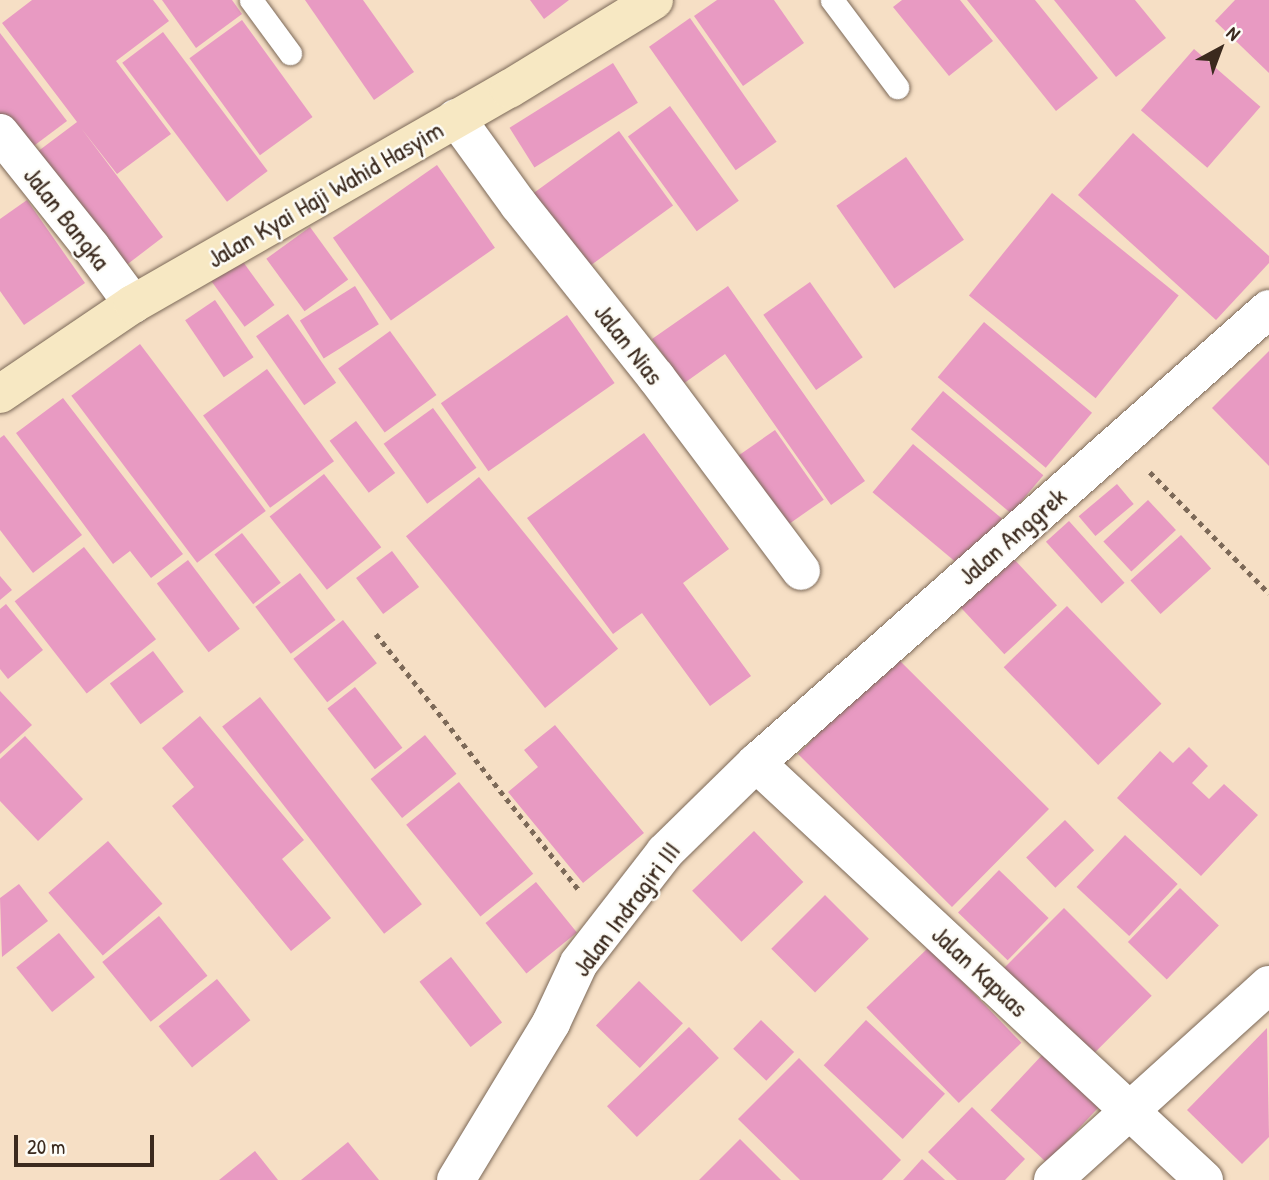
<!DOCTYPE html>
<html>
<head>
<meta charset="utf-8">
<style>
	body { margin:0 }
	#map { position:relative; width:1269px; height:1180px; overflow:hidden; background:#f6dfc5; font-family:"Patrick Hand",sans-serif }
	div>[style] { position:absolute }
	.building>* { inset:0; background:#e89ac2; transform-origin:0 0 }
	.path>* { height:4.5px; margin-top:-2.25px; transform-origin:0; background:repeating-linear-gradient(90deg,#7c6958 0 5px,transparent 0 10px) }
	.roads { filter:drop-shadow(0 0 2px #7c6958) drop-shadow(0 0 2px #7c6958) }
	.lane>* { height:23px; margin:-11.5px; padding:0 11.5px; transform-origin:11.5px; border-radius:11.5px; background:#fff }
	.street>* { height:38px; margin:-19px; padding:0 19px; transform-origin:19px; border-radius:19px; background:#fff }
	.secondary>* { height:38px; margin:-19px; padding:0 19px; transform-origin:19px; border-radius:19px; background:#f7e8c3 }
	span { translate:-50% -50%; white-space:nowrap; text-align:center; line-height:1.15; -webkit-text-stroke:5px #fdfcf7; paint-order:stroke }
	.street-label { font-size:26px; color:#3b2a1e }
	.north { position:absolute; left:1185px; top:14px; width:70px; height:70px; -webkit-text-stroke:5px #fdfcf7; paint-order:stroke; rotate:41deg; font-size:19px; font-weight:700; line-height:28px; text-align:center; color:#3b2a1e }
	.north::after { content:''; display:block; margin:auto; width:24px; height:32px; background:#3b2a1e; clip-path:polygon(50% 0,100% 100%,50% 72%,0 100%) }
	.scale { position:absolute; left:14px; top:1135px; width:140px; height:32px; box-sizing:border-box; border:4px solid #3b2a1e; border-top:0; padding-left:9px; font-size:21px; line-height:24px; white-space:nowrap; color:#3b2a1e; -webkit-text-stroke:5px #fdfcf7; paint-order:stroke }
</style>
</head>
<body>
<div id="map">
	<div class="building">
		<i style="clip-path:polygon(32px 0,153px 0,169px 21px,116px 61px,171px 134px,117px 174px,81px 128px,163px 237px,116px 273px,29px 158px,77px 122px,2px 23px)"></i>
		<i style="clip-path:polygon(162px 0,232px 0,242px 14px,196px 48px)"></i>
		<i style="clip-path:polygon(305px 0,363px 0,414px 72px,374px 100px)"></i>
		<i style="clip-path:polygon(530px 0,569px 0,544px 19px)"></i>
		<i style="clip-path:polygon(717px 0,774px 0,804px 43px,743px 86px,694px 16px)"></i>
		<i style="clip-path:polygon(902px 0,960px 0,993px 41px,949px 76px,893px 7px)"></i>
		<i style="clip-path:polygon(967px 0,1035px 0,1098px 78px,1056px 111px)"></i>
		<i style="clip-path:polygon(1054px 0,1135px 0,1166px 38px,1116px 77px)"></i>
		<i style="clip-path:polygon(1235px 0,1269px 0,1269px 73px,1215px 21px)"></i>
		<i style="left:690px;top:18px;width:151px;height:50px;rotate:55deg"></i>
		<i style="left:242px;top:20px;width:120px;height:65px;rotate:54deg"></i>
		<i style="left:163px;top:32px;width:174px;height:51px;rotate:53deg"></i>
		<i style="clip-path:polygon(0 33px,67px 121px,27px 151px,0 115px)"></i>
		<i style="left:1194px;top:49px;width:88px;height:81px;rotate:41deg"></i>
		<i style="left:613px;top:63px;width:47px;height:122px;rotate:58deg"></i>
		<i style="left:670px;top:106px;width:117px;height:52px;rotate:54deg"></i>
		<i style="left:619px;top:131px;width:92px;height:111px;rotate:54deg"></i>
		<i style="clip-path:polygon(1133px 133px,1269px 256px,1269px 263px,1216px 320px,1078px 195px)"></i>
		<i style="left:906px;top:157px;width:101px;height:85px;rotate:55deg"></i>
		<i style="left:437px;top:165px;width:101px;height:127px;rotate:55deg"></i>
		<i style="left:1052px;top:193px;width:163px;height:132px;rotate:39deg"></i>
		<i style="clip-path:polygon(27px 200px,85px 283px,24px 325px,0 291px,0 219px)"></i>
		<i style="left:310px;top:227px;width:65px;height:54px;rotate:54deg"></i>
		<i style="left:241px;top:259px;width:57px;height:37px;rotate:54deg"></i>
		<i style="left:810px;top:282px;width:92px;height:57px;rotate:55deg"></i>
		<i style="left:355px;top:286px;width:45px;height:65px;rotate:58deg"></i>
		<i style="clip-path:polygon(728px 286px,865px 481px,831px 505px,725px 354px,683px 384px,652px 339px)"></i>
		<i style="left:215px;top:300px;width:69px;height:36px;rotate:56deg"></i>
		<i style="left:288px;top:314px;width:84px;height:39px;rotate:55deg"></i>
		<i style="left:567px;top:315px;width:83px;height:154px;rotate:55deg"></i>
		<i style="left:984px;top:322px;width:141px;height:72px;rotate:40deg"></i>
		<i style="left:390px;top:331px;width:79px;height:64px;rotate:54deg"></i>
		<i style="left:140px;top:344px;width:209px;height:86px;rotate:53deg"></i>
		<i style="clip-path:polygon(1269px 351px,1269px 466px,1212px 408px)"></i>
		<i style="left:267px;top:369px;width:114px;height:79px;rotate:54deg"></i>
		<i style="left:943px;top:391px;width:131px;height:50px;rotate:40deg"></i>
		<i style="clip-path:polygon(63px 398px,183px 554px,151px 578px,130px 551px,113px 564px,16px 433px)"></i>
		<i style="left:433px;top:408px;width:74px;height:61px;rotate:54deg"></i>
		<i style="left:356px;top:421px;width:65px;height:33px;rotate:53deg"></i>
		<i style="left:775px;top:430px;width:85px;height:55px;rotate:55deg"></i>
		<i style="clip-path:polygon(644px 433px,729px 549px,683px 583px,751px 676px,710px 706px,642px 613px,613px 634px,527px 518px)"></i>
		<i style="clip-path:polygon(4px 435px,82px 535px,33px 573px,0 530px,0 438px)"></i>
		<i style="left:913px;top:444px;width:116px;height:63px;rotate:40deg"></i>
		<i style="left:324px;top:474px;width:93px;height:69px;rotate:52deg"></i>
		<i style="left:479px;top:477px;width:221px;height:94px;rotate:51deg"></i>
		<i style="left:1117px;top:484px;width:26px;height:50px;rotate:50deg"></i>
		<i style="left:1148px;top:500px;width:41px;height:61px;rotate:47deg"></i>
		<i style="left:1069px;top:521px;width:83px;height:31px;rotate:48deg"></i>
		<i style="left:242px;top:533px;width:63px;height:35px;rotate:52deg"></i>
		<i style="left:1181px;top:535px;width:45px;height:68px;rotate:48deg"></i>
		<i style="left:84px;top:547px;width:117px;height:88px;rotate:52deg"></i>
		<i style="left:392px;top:551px;width:45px;height:45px;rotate:53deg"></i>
		<i style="left:1012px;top:557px;width:66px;height:72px;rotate:47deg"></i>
		<i style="left:188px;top:560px;width:86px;height:39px;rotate:53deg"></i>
		<i style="left:300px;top:573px;width:59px;height:56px;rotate:53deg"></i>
		<i style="clip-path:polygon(0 576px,12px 590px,0 600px)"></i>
		<i style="clip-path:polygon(6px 604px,43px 650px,8px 679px,0 669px,0 609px)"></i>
		<i style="left:1067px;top:606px;width:136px;height:88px;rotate:46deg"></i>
		<i style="left:343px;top:620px;width:55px;height:63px;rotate:52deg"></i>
		<i style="left:153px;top:651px;width:51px;height:54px;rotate:53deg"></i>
		<i style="clip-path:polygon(895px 656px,1049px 809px,952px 907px,798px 754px,812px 740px,804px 731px)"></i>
		<i style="left:355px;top:687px;width:77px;height:35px;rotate:52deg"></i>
		<i style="clip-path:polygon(0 691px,32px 725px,0 754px)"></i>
		<i style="left:260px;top:697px;width:263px;height:48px;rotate:52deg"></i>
		<i style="clip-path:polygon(200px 716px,304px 840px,282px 859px,331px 918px,291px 951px,172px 806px,194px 787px,162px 748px)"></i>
		<i style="clip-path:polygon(555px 725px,644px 833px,583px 883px,508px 792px,538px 767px,524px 750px)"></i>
		<i style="left:425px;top:735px;width:50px;height:70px;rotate:51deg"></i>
		<i style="clip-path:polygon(25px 736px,83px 799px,38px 841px,0 801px,0 759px)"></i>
		<i style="clip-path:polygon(1189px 747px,1208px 766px,1192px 783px,1209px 799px,1224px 784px,1258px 815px,1201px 876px,1117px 798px,1160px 751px,1173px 763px)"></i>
		<i style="left:459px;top:782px;width:118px;height:68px;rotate:51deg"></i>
		<i style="left:1065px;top:820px;width:42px;height:54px;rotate:46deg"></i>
		<i style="left:754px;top:831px;width:71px;height:86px;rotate:46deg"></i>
		<i style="left:1125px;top:835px;width:72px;height:71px;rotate:43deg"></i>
		<i style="left:108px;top:841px;width:83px;height:79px;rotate:49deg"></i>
		<i style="left:999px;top:870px;width:69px;height:59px;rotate:44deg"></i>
		<i style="left:536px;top:882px;width:65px;height:65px;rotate:51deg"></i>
		<i style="clip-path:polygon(19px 884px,48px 921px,2px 957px,0 898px)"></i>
		<i style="left:1180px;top:888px;width:54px;height:75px;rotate:44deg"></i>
		<i style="left:825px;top:895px;width:62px;height:76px;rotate:45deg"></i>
		<i style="left:1064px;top:908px;width:124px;height:90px;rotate:45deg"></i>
		<i style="left:159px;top:916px;width:77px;height:73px;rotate:51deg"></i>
		<i style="left:59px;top:933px;width:57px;height:55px;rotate:51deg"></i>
		<i style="left:929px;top:947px;width:133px;height:87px;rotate:46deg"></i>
		<i style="left:451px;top:957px;width:83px;height:40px;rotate:52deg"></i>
		<i style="left:217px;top:979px;width:53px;height:75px;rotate:51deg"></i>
		<i style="left:639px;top:981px;width:61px;height:62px;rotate:44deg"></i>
		<i style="left:761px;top:1020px;width:46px;height:40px;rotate:44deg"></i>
		<i style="left:866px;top:1020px;width:108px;height:62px;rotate:43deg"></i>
		<i style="left:689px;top:1027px;width:43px;height:114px;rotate:46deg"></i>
		<i style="clip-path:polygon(1267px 1028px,1269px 1137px,1242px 1164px,1187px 1110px)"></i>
		<i style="left:1043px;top:1054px;width:77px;height:77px;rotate:43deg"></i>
		<i style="clip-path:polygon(799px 1058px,901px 1160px,882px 1180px,800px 1180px,738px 1119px)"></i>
		<i style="clip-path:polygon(972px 1107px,1025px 1159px,1005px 1180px,957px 1180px,928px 1152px)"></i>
		<i style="clip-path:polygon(740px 1139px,781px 1180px,699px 1180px)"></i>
		<i style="clip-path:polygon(348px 1142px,379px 1180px,301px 1180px)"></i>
		<i style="clip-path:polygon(255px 1151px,278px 1180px,219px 1180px)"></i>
		<i style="clip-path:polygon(922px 1159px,945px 1180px,903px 1180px)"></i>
	</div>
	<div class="path">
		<i style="left:1150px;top:472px;width:170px;rotate:45.5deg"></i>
		<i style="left:376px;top:634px;width:327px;rotate:51.6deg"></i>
	</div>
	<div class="roads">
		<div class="lane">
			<i style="left:251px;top:0;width:66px;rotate:53.7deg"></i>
			<i style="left:832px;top:0;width:109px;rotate:53.2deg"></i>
		</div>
		<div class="street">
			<i style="left:456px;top:118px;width:107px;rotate:54.1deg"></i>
			<i style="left:519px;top:205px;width:220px;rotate:51.5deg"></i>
			<i style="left:656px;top:377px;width:242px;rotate:53.2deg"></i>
			<i style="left:0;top:133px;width:146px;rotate:51.4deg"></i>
			<i style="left:91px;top:247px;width:71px;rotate:53.6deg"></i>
			<i style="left:756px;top:763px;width:612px;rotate:42.95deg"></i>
			<i style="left:456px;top:1180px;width:184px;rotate:-58.8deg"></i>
			<i style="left:551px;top:1023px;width:66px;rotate:-65deg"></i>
			<i style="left:579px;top:963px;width:140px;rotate:-52.2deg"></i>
			<i style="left:665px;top:852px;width:127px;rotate:-44.4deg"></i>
			<i style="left:756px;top:763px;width:685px;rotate:-41.51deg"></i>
			<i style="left:1053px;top:1180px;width:291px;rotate:-42.1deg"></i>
		</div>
		<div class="secondary">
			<i style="left:0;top:394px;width:161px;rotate:-34.1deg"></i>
			<i style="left:133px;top:304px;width:433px;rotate:-29.8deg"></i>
			<i style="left:509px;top:89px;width:170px;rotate:-31.5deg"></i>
		</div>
	</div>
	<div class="street-label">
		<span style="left:325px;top:194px;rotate:-30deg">Jalan Kyai Haji Wahid Hasyim</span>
		<span style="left:67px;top:218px;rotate:52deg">Jalan Bangka</span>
		<span style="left:629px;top:344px;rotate:52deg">Jalan Nias</span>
		<span style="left:1012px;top:536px;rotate:-41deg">Jalan Anggrek</span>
		<span style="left:626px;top:909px;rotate:-53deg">Jalan Indragiri III</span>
		<span style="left:980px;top:971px;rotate:43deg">Jalan Kapuas</span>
	</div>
	<div class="north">N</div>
	<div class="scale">20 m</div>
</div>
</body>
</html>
